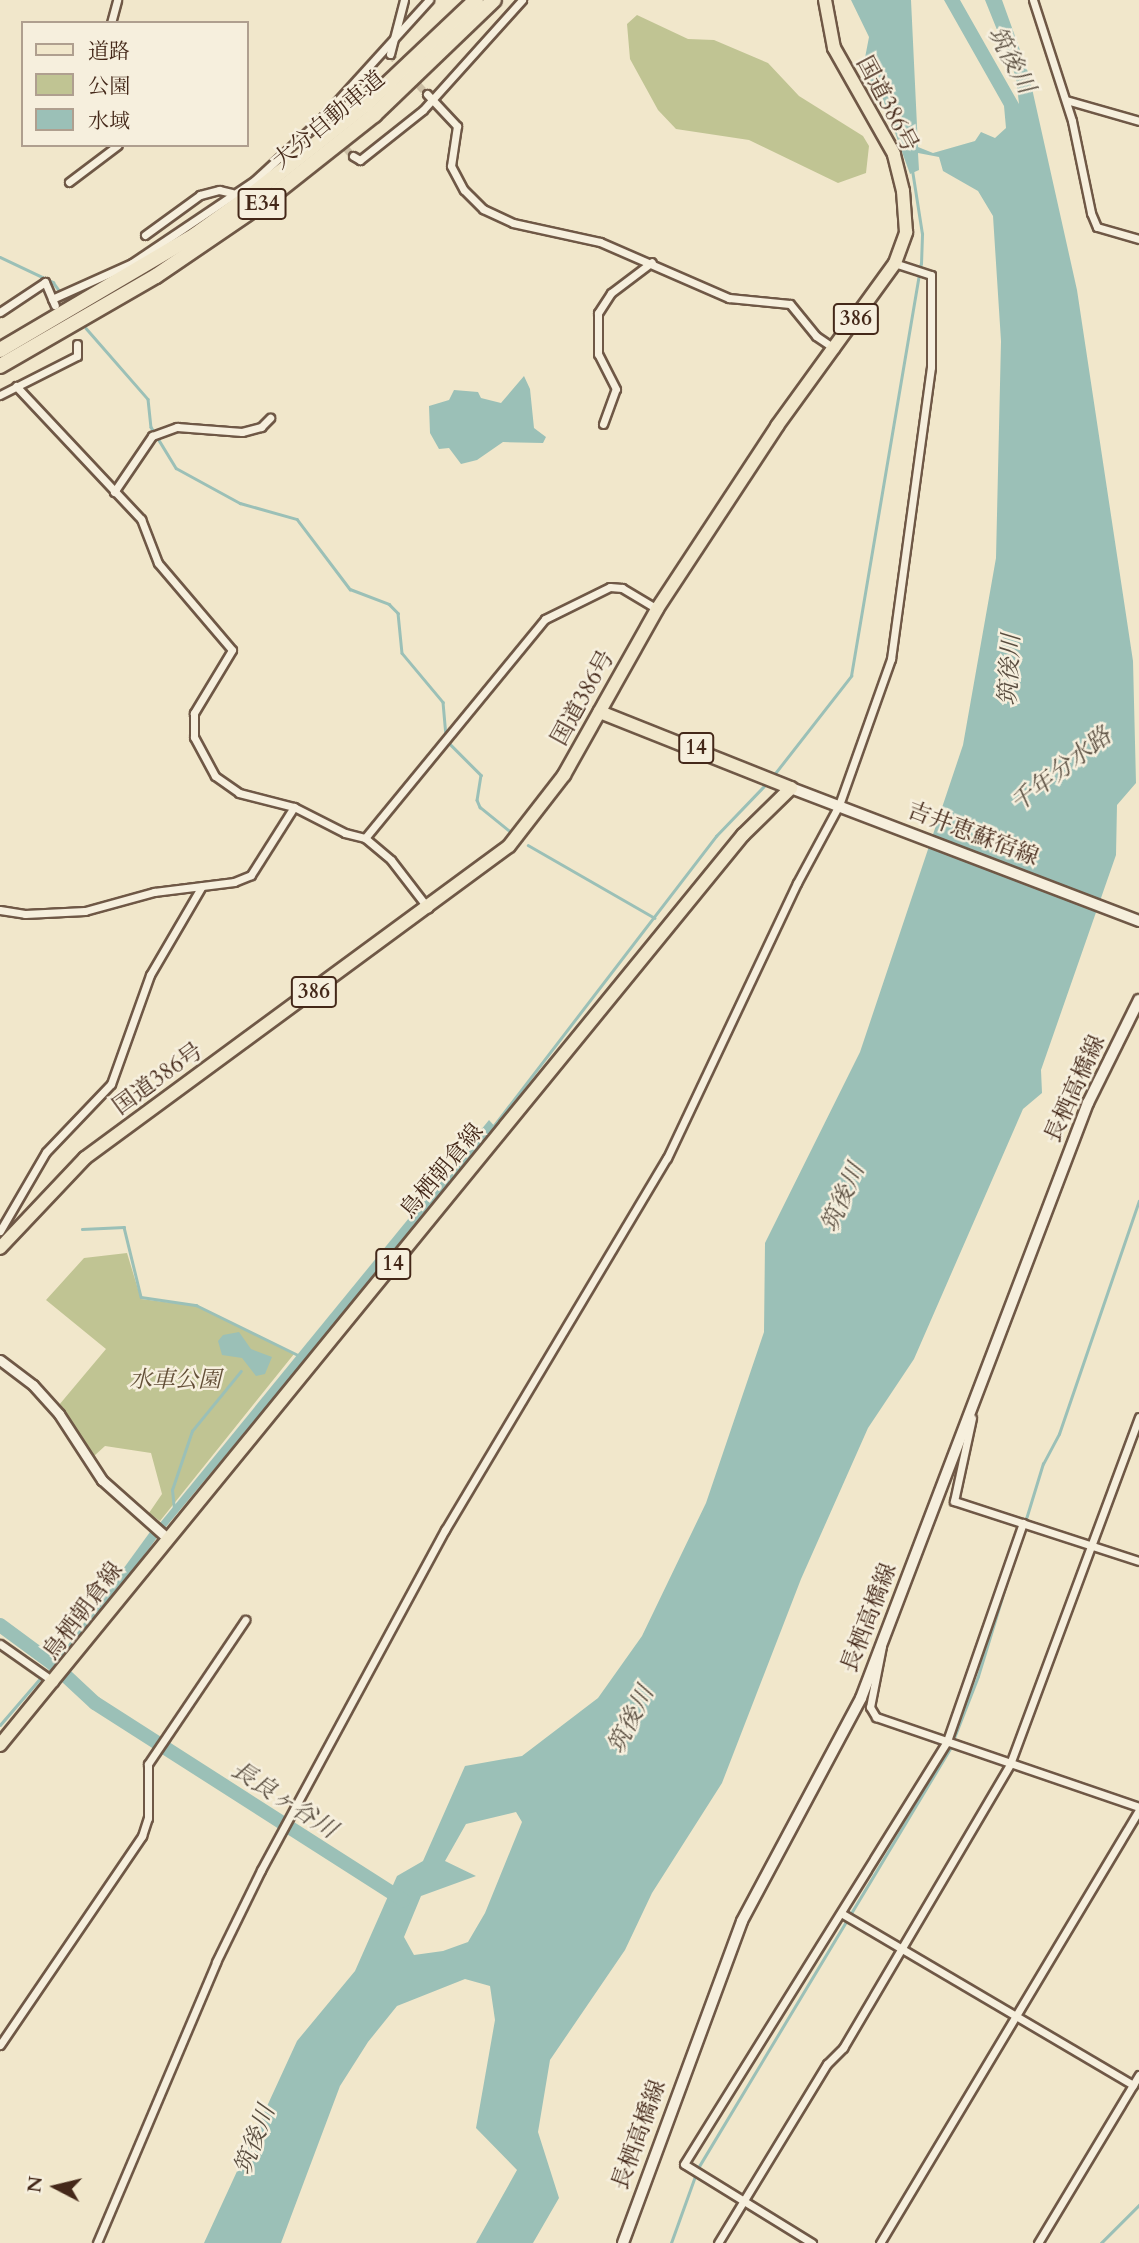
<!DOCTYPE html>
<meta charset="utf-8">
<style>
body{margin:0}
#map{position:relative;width:1139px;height:2243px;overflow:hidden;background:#f1e7cb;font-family:Cardo,"Noto Serif JP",serif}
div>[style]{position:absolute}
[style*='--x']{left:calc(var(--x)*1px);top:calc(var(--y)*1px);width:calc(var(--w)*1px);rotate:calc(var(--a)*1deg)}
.green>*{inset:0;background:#c0c493}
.water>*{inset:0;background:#9bc0b7;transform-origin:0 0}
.stream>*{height:2.5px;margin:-1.25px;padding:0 1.25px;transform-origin:1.25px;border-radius:1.25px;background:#9bc0b7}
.river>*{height:14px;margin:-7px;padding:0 7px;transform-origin:7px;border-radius:7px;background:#9bc0b7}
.minor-tunnel>*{height:7px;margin-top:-3.5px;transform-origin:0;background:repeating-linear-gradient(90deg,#cec1a7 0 7px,transparent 0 10.5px)}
.roads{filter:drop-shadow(2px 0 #6f5846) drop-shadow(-2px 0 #6f5846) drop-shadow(0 2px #6f5846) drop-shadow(0 -2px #6f5846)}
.minor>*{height:7px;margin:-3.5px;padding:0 3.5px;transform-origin:3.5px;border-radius:3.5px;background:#f6efdd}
.tertiary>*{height:9px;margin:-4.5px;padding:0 4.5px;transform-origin:4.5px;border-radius:4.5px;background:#f6efdd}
.secondary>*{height:10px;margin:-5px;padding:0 5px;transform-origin:5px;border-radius:5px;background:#f6efdd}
.primary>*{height:12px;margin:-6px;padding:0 6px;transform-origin:6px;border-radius:6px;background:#f1e7cb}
.trunk>*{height:12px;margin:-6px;padding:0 6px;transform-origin:6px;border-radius:6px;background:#f1e7cb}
.motorway>*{height:14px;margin:-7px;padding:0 7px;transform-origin:7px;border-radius:7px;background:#f1e7cb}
span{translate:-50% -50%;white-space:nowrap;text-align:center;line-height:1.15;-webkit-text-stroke:5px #f6efdd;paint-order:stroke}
.shield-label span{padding:2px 5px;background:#f6efdd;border:2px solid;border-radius:5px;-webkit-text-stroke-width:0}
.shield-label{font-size:21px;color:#442819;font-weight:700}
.street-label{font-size:23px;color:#442819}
.park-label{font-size:23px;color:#634f38;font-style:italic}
.water-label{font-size:24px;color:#5a4e40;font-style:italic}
.legend{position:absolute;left:21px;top:21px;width:228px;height:126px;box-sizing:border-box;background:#f6efdd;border:2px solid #af9f8f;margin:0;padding:9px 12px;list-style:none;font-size:21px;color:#442819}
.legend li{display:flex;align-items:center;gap:14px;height:35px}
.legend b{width:35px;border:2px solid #af9f8f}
.north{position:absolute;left:21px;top:2152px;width:70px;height:70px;-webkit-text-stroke:5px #f6efdd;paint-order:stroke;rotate:277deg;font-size:19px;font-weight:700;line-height:28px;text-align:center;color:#442819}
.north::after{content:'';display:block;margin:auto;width:24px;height:32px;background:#442819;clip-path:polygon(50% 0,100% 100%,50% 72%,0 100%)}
</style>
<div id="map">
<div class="green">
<div style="clip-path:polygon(637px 15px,688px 39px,714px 40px,768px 63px,799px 96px,863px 136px,869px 146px,866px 173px,838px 183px,749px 140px,676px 129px,658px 110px,630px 59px,627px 24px)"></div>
<div style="clip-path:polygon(127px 1253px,141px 1299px,196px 1306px,294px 1354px,160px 1521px,149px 1513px,162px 1494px,151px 1453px,105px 1446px,94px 1456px,59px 1405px,106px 1349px,46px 1300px,84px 1258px)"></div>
</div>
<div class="water">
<div style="clip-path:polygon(evenodd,851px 0,911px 0,918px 147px,933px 153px,975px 141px,981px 132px,995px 138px,1006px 128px,1004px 106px,944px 0,960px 0,1019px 104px,1016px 77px,985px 0,1002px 0,1029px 75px,1077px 290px,1133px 661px,1136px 783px,1117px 805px,1116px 855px,1041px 1070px,1042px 1093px,1023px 1109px,914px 1359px,868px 1428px,801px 1579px,722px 1783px,652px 1893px,625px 1950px,550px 2060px,538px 2132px,559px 2198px,533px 2243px,476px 2243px,517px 2170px,476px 2128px,495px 2020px,490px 1986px,465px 1979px,397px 2006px,368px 2042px,340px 2086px,281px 2243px,204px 2243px,297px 2041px,355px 1971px,397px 1876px,423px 1861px,465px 1766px,522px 1756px,598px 1698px,642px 1636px,706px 1503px,764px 1332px,765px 1243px,860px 1052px,963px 745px,996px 558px,1001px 341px,993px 216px,978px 191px,943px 171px,939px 157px,918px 153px,919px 170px,910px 174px,880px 91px,872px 86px,864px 63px,869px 37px,851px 0,516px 1812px,522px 1822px,485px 1913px,468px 1942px,443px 1951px,414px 1955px,404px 1937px,421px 1896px,476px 1876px,445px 1861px,466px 1824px,516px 1812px)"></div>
<div style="clip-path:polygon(524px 376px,530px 389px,534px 428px,546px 437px,543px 443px,503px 442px,477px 460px,461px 464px,449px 448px,439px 449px,430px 433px,429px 406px,449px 400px,454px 390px,478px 392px,481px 398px,501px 403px)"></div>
<div style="clip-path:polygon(489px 1120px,497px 1129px,165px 1528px,160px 1523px)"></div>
<div style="clip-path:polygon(239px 1332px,251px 1349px,272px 1357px,265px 1374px,256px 1376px,242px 1358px,222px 1355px,218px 1341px,223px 1335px)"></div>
<div style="left:150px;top:1532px;width:9px;height:172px;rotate:36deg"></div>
</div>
<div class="stream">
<div style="--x:0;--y:257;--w:59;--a:25.3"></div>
<div style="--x:53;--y:282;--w:26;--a:54"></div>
<div style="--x:86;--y:328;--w:94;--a:48.9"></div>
<div style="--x:148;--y:399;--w:28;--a:84"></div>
<div style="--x:151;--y:427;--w:48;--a:58.6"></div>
<div style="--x:176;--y:468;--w:73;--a:28.7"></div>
<div style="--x:240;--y:503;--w:59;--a:15.7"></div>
<div style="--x:297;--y:519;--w:88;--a:52.9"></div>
<div style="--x:350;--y:589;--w:42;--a:21"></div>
<div style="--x:389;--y:604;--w:13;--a:45"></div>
<div style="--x:398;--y:613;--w:40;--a:84.3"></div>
<div style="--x:402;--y:653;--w:64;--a:50.1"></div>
<div style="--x:443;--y:702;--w:33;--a:85"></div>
<div style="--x:450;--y:744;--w:44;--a:45"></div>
<div style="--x:481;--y:775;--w:25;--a:99"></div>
<div style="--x:477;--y:800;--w:8;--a:67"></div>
<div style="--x:480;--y:807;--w:40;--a:39"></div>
<div style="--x:773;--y:776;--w:127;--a:-52"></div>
<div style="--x:851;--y:676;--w:418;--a:-80.4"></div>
<div style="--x:921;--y:264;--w:30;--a:-88"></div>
<div style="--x:922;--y:234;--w:65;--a:-98.9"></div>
<div style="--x:528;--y:845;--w:146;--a:29.9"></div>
<div style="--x:492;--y:1128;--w:368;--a:-52.5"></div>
<div style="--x:716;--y:836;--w:71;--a:-46.1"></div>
<div style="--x:82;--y:1229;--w:42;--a:-2.7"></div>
<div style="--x:124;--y:1227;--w:72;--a:76.3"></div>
<div style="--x:141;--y:1297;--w:56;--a:8.3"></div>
<div style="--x:196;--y:1305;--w:116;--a:26.1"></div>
<div style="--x:174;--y:1509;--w:19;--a:-96"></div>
<div style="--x:172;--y:1490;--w:62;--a:-71.3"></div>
<div style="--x:192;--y:1431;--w:77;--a:-50.8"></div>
<div style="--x:0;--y:1725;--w:66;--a:-49.3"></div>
<div style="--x:671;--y:2243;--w:80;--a:-70.2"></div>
<div style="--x:698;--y:2168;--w:490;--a:-59"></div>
<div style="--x:950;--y:1748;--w:77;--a:-68.7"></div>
<div style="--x:978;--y:1676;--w:222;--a:-73"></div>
<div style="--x:1043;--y:1464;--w:34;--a:-62"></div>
<div style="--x:1059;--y:1434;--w:246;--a:-71.1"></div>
<div style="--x:1101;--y:2243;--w:54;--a:-45"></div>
</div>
<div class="river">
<div style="--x:0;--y:1625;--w:66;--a:36.3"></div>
<div style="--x:53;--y:1664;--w:57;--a:42.9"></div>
<div style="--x:95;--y:1703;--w:366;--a:32.6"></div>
</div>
<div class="minor-tunnel">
<div style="--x:390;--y:54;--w:54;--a:47.2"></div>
<div style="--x:339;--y:140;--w:21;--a:49"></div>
</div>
<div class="roads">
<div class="minor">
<div style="--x:1033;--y:0;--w:127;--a:72.1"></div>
<div style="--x:1072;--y:121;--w:94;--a:78.3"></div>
<div style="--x:1091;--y:213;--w:15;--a:67"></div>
<div style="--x:1097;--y:227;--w:44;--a:15.9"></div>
<div style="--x:111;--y:23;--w:24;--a:-75"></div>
<div style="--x:390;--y:54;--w:56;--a:-75.5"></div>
<div style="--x:427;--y:94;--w:44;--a:46.8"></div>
<div style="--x:457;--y:126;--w:40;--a:98.5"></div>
<div style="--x:451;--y:166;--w:27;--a:62"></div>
<div style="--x:464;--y:190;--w:27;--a:45"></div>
<div style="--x:483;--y:209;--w:33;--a:25"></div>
<div style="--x:513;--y:223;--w:89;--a:12.3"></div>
<div style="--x:600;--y:242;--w:141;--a:23.5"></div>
<div style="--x:729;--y:298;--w:61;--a:5.6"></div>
<div style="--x:790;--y:304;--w:41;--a:50.9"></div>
<div style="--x:816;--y:336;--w:23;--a:34"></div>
<div style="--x:1066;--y:100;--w:76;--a:16"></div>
<div style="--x:353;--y:156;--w:8;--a:30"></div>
<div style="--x:360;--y:160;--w:80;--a:-38.4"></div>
<div style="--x:423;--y:110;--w:148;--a:-48"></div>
<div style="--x:69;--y:182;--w:61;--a:-37.1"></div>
<div style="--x:145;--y:235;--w:68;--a:-36"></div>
<div style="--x:200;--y:195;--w:20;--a:-15"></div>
<div style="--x:219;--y:190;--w:13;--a:13"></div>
<div style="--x:52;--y:299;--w:88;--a:-24.2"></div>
<div style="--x:132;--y:263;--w:148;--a:-34"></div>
<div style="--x:255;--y:180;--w:90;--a:-42.7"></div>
<div style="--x:321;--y:119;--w:161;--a:-47.8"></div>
<div style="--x:0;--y:312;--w:54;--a:-33.7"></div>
<div style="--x:45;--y:282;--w:25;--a:67"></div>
<div style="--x:16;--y:386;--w:183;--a:46.8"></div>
<div style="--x:141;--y:519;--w:47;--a:68.9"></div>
<div style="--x:158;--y:563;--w:114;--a:49.6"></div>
<div style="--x:232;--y:650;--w:74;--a:121.1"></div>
<div style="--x:194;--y:713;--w:24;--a:90"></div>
<div style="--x:194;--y:737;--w:44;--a:61.7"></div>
<div style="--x:215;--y:776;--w:29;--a:35"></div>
<div style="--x:239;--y:793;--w:57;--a:14.3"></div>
<div style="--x:294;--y:807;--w:57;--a:27"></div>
<div style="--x:345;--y:833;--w:21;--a:14"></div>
<div style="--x:365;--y:838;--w:34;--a:40"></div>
<div style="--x:391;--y:860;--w:61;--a:52.4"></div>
<div style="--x:0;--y:395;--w:86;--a:-26.9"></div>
<div style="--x:77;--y:356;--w:12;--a:-90"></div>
<div style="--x:603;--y:424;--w:37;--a:-70"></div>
<div style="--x:616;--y:389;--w:39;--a:-117"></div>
<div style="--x:598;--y:354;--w:41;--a:-90"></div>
<div style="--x:598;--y:313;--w:24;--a:-57"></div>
<div style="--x:611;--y:293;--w:51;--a:-37.1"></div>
<div style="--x:114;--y:492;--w:68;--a:-55.8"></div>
<div style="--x:152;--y:436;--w:27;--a:-20"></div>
<div style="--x:177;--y:427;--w:65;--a:4.4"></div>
<div style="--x:242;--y:432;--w:20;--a:-15"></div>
<div style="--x:261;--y:427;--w:13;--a:-45"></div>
<div style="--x:365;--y:838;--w:283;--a:-50.6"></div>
<div style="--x:545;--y:619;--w:72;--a:-26.2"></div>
<div style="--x:610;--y:587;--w:12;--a:5"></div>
<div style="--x:622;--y:588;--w:41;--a:31"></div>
<div style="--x:0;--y:910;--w:25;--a:9"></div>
<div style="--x:25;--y:914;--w:60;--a:-2.9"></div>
<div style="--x:85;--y:911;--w:72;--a:-15.4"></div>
<div style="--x:154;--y:892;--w:81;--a:-7.1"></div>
<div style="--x:234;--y:882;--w:18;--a:-22"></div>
<div style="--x:251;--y:875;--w:80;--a:-57.7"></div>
<div style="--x:0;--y:1231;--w:91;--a:-59.8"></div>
<div style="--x:46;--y:1152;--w:94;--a:-46.3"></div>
<div style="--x:111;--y:1084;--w:116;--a:-70.3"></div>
<div style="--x:150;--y:975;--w:103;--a:-59.7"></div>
<div style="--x:972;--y:1418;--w:85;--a:102.2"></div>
<div style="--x:954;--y:1501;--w:194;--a:18"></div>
<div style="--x:0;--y:1644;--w:66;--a:35.1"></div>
<div style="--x:882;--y:1646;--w:62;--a:101.1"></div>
<div style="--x:870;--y:1707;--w:12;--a:59"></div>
<div style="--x:876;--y:1717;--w:278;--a:18.9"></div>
<div style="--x:841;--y:1913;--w:339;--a:30.5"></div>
<div style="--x:0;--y:2045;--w:253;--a:-55.8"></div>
<div style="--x:142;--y:1836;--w:19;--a:-72"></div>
<div style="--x:148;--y:1818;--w:54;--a:-90"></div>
<div style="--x:148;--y:1764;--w:174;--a:-56"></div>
<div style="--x:97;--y:2243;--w:305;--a:-67"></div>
<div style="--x:216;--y:1962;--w:102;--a:-63.9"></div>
<div style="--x:261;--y:1870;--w:387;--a:-61.6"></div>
<div style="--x:445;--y:1530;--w:433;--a:-59.2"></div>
<div style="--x:667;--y:1158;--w:304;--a:-64.7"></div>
<div style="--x:797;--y:883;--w:89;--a:-61.7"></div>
<div style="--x:839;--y:805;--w:155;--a:-70.4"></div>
<div style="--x:891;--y:659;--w:295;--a:-82.2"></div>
<div style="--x:931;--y:367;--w:92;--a:-90"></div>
<div style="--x:931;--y:275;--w:38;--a:-162"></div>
<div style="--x:718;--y:2243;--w:210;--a:-58.7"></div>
<div style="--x:827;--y:2064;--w:23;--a:-45"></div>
<div style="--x:843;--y:2048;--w:329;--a:-59.5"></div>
<div style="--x:1010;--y:1764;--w:370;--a:-69.6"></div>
<div style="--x:812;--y:2243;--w:150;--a:-148.3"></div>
<div style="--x:684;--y:2164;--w:498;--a:-58.1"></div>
<div style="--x:947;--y:1741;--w:231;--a:-70.8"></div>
<div style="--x:880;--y:2243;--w:505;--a:-59.11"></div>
<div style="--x:1038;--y:2243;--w:196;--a:-59"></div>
</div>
<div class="tertiary">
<div style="--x:0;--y:1360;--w:41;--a:37.1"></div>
<div style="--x:33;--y:1385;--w:39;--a:48"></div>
<div style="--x:59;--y:1414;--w:79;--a:56.9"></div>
<div style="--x:102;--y:1480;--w:86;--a:41.7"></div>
</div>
<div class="secondary">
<div style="--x:791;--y:788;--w:373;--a:20.9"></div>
<div style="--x:623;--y:2243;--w:343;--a:-69.7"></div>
<div style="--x:742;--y:1921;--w:253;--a:-61.9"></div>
<div style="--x:861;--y:1698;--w:637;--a:-69.12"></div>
<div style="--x:1088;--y:1103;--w:115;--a:-63.7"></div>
</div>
<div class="primary">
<div style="--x:0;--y:1745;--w:1175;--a:-50.77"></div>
<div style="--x:743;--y:835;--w:67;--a:-44.4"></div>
<div style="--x:791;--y:788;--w:206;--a:-158.3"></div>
</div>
<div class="trunk">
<div style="--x:0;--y:1248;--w:124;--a:-46.6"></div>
<div style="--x:85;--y:1158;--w:526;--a:-36.35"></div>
<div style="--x:509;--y:846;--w:90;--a:-52.2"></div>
<div style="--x:564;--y:775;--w:190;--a:-60.7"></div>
<div style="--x:657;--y:609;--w:219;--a:-56.7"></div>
<div style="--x:777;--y:426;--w:201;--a:-54.1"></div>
<div style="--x:895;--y:263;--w:33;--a:-70"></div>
<div style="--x:906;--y:232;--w:41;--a:-94.2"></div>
<div style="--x:903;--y:191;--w:38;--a:-104"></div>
<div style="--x:894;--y:154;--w:122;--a:-119.5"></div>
<div style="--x:834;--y:48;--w:49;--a:-100.6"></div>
</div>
<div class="motorway">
<div style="--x:0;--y:350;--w:226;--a:-30.5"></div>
<div style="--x:195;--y:235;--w:74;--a:-35.6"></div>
<div style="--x:255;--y:192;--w:140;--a:-38.3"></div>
<div style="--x:365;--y:105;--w:153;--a:-43.4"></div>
<div style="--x:0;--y:366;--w:180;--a:-30"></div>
<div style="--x:156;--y:276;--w:130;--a:-34.3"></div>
<div style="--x:263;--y:203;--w:142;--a:-38.4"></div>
<div style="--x:374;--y:115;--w:166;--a:-43.8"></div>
</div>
</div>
<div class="shield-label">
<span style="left:262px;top:204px">E34</span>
<span style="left:856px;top:319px">386</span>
<span style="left:696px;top:748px">14</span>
<span style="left:314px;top:992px">386</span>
<span style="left:393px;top:1264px">14</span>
</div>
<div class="street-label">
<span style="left:887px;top:104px;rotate:62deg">国道386号</span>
<span style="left:329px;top:120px;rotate:-40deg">大分自動車道</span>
<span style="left:583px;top:698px;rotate:-61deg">国道386号</span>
<span style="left:973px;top:834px;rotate:21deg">吉井恵蘇宿線</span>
<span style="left:158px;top:1079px;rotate:-36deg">国道386号</span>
<span style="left:1075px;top:1089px;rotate:-66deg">長栖高橋線</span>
<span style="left:442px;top:1171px;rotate:-50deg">鳥栖朝倉線</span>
<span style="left:83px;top:1611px;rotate:-53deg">鳥栖朝倉線</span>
<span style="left:869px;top:1618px;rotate:-69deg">長栖高橋線</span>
<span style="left:639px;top:2135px;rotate:-70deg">長栖高橋線</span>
</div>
<div class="park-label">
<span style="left:175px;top:1380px">水車公園</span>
</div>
<div class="water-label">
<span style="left:1011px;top:60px;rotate:62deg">筑後川</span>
<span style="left:1010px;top:670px;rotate:-87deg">筑後川</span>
<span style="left:1061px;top:770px;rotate:-38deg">千年分水路</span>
<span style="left:843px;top:1198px;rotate:-66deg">筑後川</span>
<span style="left:631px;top:1720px;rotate:-63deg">筑後川</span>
<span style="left:284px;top:1800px;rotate:33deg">長良ヶ谷川</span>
<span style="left:255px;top:2140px;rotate:-69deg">筑後川</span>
</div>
<ul class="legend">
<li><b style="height:9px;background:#f1e7cb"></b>道路</li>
<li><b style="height:19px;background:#c0c493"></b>公園</li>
<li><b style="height:19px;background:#9bc0b7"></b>水域</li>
</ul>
<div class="north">N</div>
</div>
